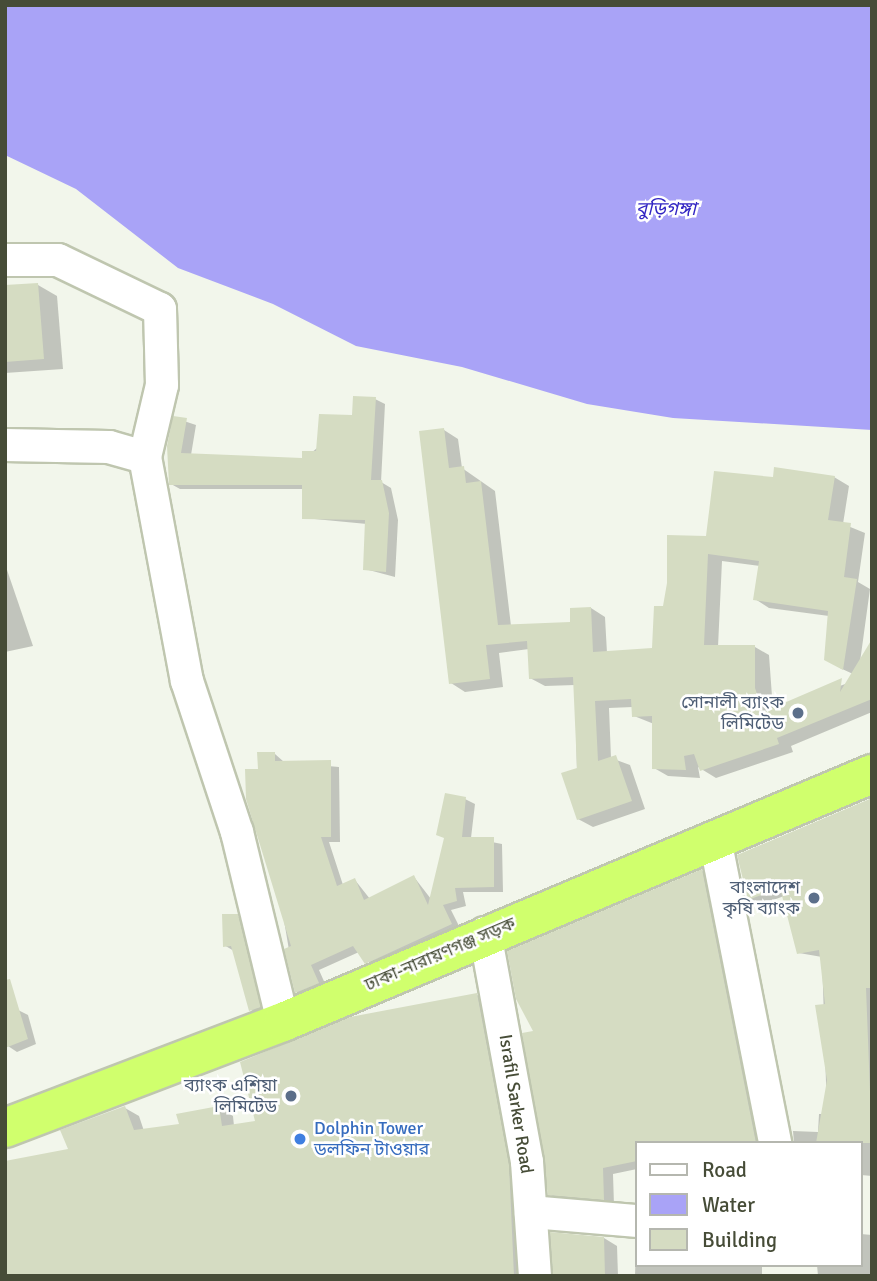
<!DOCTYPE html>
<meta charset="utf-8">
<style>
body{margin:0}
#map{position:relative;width:877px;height:1281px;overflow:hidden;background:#f2f6eb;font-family:Signika,"Noto Sans Bengali",sans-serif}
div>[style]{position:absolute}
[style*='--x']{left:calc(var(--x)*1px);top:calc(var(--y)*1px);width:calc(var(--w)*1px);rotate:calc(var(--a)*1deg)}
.water>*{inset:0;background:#a9a3f7}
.shadow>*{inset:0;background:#0003}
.building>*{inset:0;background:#d5dcc2}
.roads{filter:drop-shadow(2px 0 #bfc6af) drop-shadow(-2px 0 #bfc6af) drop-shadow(0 2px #bfc6af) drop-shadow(0 -2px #bfc6af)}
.minor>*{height:32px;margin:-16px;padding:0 16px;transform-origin:16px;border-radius:16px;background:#fff}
.highway>*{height:38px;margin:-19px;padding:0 19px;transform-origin:19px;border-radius:19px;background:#d0ff6d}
.dots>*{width:19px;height:19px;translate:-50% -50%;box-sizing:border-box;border:4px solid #fff;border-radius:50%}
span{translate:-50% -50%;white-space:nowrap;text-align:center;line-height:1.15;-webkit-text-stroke:5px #fff;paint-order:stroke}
.service-label{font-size:18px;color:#4e5e75}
.right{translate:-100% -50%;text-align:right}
.street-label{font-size:18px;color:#464c37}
.shop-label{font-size:18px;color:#366cbe}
.left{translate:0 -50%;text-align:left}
.water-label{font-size:19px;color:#3225c3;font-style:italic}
.frame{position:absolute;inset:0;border:7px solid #464c37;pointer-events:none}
.legend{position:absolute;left:635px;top:1141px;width:228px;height:126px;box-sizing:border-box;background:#fff;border:2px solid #b5b7af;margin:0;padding:9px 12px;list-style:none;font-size:21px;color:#464c37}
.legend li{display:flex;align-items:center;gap:14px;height:35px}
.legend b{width:35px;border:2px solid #b5b7af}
</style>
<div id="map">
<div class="water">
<div style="clip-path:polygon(5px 5px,872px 5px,872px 430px,673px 418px,587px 404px,462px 367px,356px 346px,273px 304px,178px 268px,76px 189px,5px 155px)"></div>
</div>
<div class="shadow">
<div style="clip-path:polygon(38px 285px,57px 296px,63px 369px,5px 373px,5px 287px)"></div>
<div style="clip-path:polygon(375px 399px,385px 404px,381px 482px,391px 488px,398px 520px,395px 577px,365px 569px,367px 524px,304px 518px,304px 489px,180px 489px,171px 484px,175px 418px,196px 425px,191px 455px,304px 459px)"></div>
<div style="clip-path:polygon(evenodd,444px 430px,458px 439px,462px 468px,495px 491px,511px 626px,572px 623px,591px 608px,605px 617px,607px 653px,654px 650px,665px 608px,708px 538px,774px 479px,834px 477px,849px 486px,843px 524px,865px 533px,858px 582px,870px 589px,860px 662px,872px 648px,872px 712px,791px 746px,793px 752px,716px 778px,698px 767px,700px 778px,668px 776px,654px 768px,654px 724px,634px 716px,633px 707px,609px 708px,611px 758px,630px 765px,645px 809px,593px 827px,578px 819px,575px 685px,545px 686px,530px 678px,529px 649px,499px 653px,503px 687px,465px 692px,451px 683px,444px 430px,722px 561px,760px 566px,755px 599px,769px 608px,829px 616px,840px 668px,853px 674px,848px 683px,773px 710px,769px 655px,755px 647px,718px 647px,722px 561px)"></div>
<div style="clip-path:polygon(5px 564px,33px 646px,5px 652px)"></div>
<div style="clip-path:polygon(275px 754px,284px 762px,339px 767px,340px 842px,329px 842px,343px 885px,355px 880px,370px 899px,414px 877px,431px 899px,465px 799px,475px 804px,471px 838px,502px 844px,503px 892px,463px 892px,466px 906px,451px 910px,461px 930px,376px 968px,359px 952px,319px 970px,327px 988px,306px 997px,296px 992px,259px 771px)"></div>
<div style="clip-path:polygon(872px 800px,872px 1176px,861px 1175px,861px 1143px,794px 1143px,793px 1131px,818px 1132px,819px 1114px,827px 1114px,822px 957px,799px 953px,784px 896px,760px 905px,749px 898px)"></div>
<div style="clip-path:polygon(702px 871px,712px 877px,768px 1143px,637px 1143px,637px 1169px,613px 1174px,614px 1205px,560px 1200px,549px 1194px,536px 1032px)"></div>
<div style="clip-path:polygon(237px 916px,246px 921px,268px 1012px,260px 1015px,251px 1010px,234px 951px,224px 945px)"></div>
<div style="clip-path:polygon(477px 995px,491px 1003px,527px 1276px,5px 1276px,70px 1150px,125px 1108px,139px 1116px,144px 1131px,181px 1125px,219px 1108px,233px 1116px,234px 1126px,257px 1122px)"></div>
<div style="clip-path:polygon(18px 1010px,28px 1015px,36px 1044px,17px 1052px,8px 1046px)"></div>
<div style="clip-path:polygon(861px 1234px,872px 1235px,872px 1276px,818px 1276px,817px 1265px,861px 1265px)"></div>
<div style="clip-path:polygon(604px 1238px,617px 1246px,618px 1276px,555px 1276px)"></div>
<div style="clip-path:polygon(636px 1240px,637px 1265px,762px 1265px,762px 1276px,635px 1276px)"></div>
</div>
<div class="building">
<div style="clip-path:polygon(38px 283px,44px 359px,5px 362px,5px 285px)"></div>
<div style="clip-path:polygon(353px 396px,376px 397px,371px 480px,382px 480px,389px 513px,386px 572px,363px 570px,365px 520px,302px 519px,302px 485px,169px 485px,167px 446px,173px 416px,187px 418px,181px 453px,302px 458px,302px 451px,316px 451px,319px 414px,352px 415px)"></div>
<div style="clip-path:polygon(444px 428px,449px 468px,464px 466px,466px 483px,481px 481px,498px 625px,570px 622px,570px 608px,591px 607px,593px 652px,652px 648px,654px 606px,663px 606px,667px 583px,667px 535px,706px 536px,714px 471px,773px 477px,774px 467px,835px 476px,828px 520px,851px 523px,844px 577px,857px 579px,843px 670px,824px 660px,828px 611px,753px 600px,759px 561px,708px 554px,704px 645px,755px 645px,755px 688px,763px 712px,842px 678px,840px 692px,872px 639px,872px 699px,777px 738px,779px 744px,700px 771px,694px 754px,684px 756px,686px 770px,652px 769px,652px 716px,632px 717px,631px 699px,595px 701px,598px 761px,616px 755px,632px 801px,577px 820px,561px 773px,577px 768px,573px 677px,529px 679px,527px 641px,486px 645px,490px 679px,449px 684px,419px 431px)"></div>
<div style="clip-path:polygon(257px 752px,275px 752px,275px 761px,331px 760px,331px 837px,321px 837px,337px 886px,355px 878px,364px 900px,414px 875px,428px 905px,444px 838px,436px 835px,445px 793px,466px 797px,462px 837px,494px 837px,494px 887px,455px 888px,457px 901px,443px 905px,452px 924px,365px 964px,353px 946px,311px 965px,319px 983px,295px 993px,284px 949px,291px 946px,246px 799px,245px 769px,258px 769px)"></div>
<div style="clip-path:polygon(872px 798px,872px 988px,866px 988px,872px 1143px,816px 1143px,827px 1080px,815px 1005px,825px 1004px,819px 950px,797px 954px,780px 888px,748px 900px,737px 855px)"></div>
<div style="clip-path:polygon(702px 869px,756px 1143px,637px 1143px,637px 1161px,603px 1168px,604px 1200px,548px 1195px,522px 1033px,533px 1031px,516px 999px,507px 951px)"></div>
<div style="clip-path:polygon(222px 914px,238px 914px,261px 1007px,249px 1011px,231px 946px,223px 947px)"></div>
<div style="clip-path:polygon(10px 979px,28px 1039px,5px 1048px,5px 980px)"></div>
<div style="clip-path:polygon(477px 993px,509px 1164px,514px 1276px,5px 1276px,5px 1161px,68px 1149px,60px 1130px,125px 1106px,134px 1130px,179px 1124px,176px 1114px,219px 1106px,222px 1126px,255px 1121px,240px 1062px,350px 1017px)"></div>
<div style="clip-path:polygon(550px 1232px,604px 1237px,605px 1276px,553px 1276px)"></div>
</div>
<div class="roads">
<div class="minor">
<div style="--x:5;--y:260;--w:53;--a:0"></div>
<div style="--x:58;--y:260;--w:113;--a:25.7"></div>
<div style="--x:160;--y:309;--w:76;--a:88.5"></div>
<div style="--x:162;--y:385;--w:74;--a:103.3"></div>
<div style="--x:145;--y:457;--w:228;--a:79.4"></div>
<div style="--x:187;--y:681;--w:159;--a:71.7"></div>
<div style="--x:237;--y:832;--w:195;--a:76.4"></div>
<div style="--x:5;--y:445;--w:104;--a:1.1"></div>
<div style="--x:109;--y:447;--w:37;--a:16"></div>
<div style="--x:716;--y:844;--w:305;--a:78.8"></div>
<div style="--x:485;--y:933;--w:233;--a:79.6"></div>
<div style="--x:527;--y:1162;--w:114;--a:86"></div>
<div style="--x:531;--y:1212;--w:106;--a:4.9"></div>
</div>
<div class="highway">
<div style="--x:5;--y:1128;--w:298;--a:-20.9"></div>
<div style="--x:283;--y:1022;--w:639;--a:-22.83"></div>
</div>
</div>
<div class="dots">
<div style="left:798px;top:713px;background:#5c6f8a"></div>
<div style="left:814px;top:898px;background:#5c6f8a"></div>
<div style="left:291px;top:1096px;background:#5c6f8a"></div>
<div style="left:300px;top:1139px;background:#3f7fe0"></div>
</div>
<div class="service-label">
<span class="right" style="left:784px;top:713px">সোনালী ব্যাংক<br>লিমিটেড</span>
<span class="right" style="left:800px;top:898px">বাংলাদেশ<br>কৃষি ব্যাংক</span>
<span class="right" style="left:277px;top:1096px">ব্যাংক এশিয়া<br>লিমিটেড</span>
</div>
<div class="street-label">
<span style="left:440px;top:954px;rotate:-23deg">ঢাকা-নারায়ণগঞ্জ সড়ক</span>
<span style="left:516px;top:1104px;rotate:81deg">Israfil Sarker Road</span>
</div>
<div class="shop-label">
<span class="left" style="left:314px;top:1139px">Dolphin Tower<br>ডলফিন টাওয়ার</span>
</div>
<div class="water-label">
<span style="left:666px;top:210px">বুড়িগঙ্গা</span>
</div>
<div class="frame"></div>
<ul class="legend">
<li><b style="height:9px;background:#fff"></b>Road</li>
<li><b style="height:19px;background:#a9a3f7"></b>Water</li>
<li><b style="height:19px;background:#d5dcc2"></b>Building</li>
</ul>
</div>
